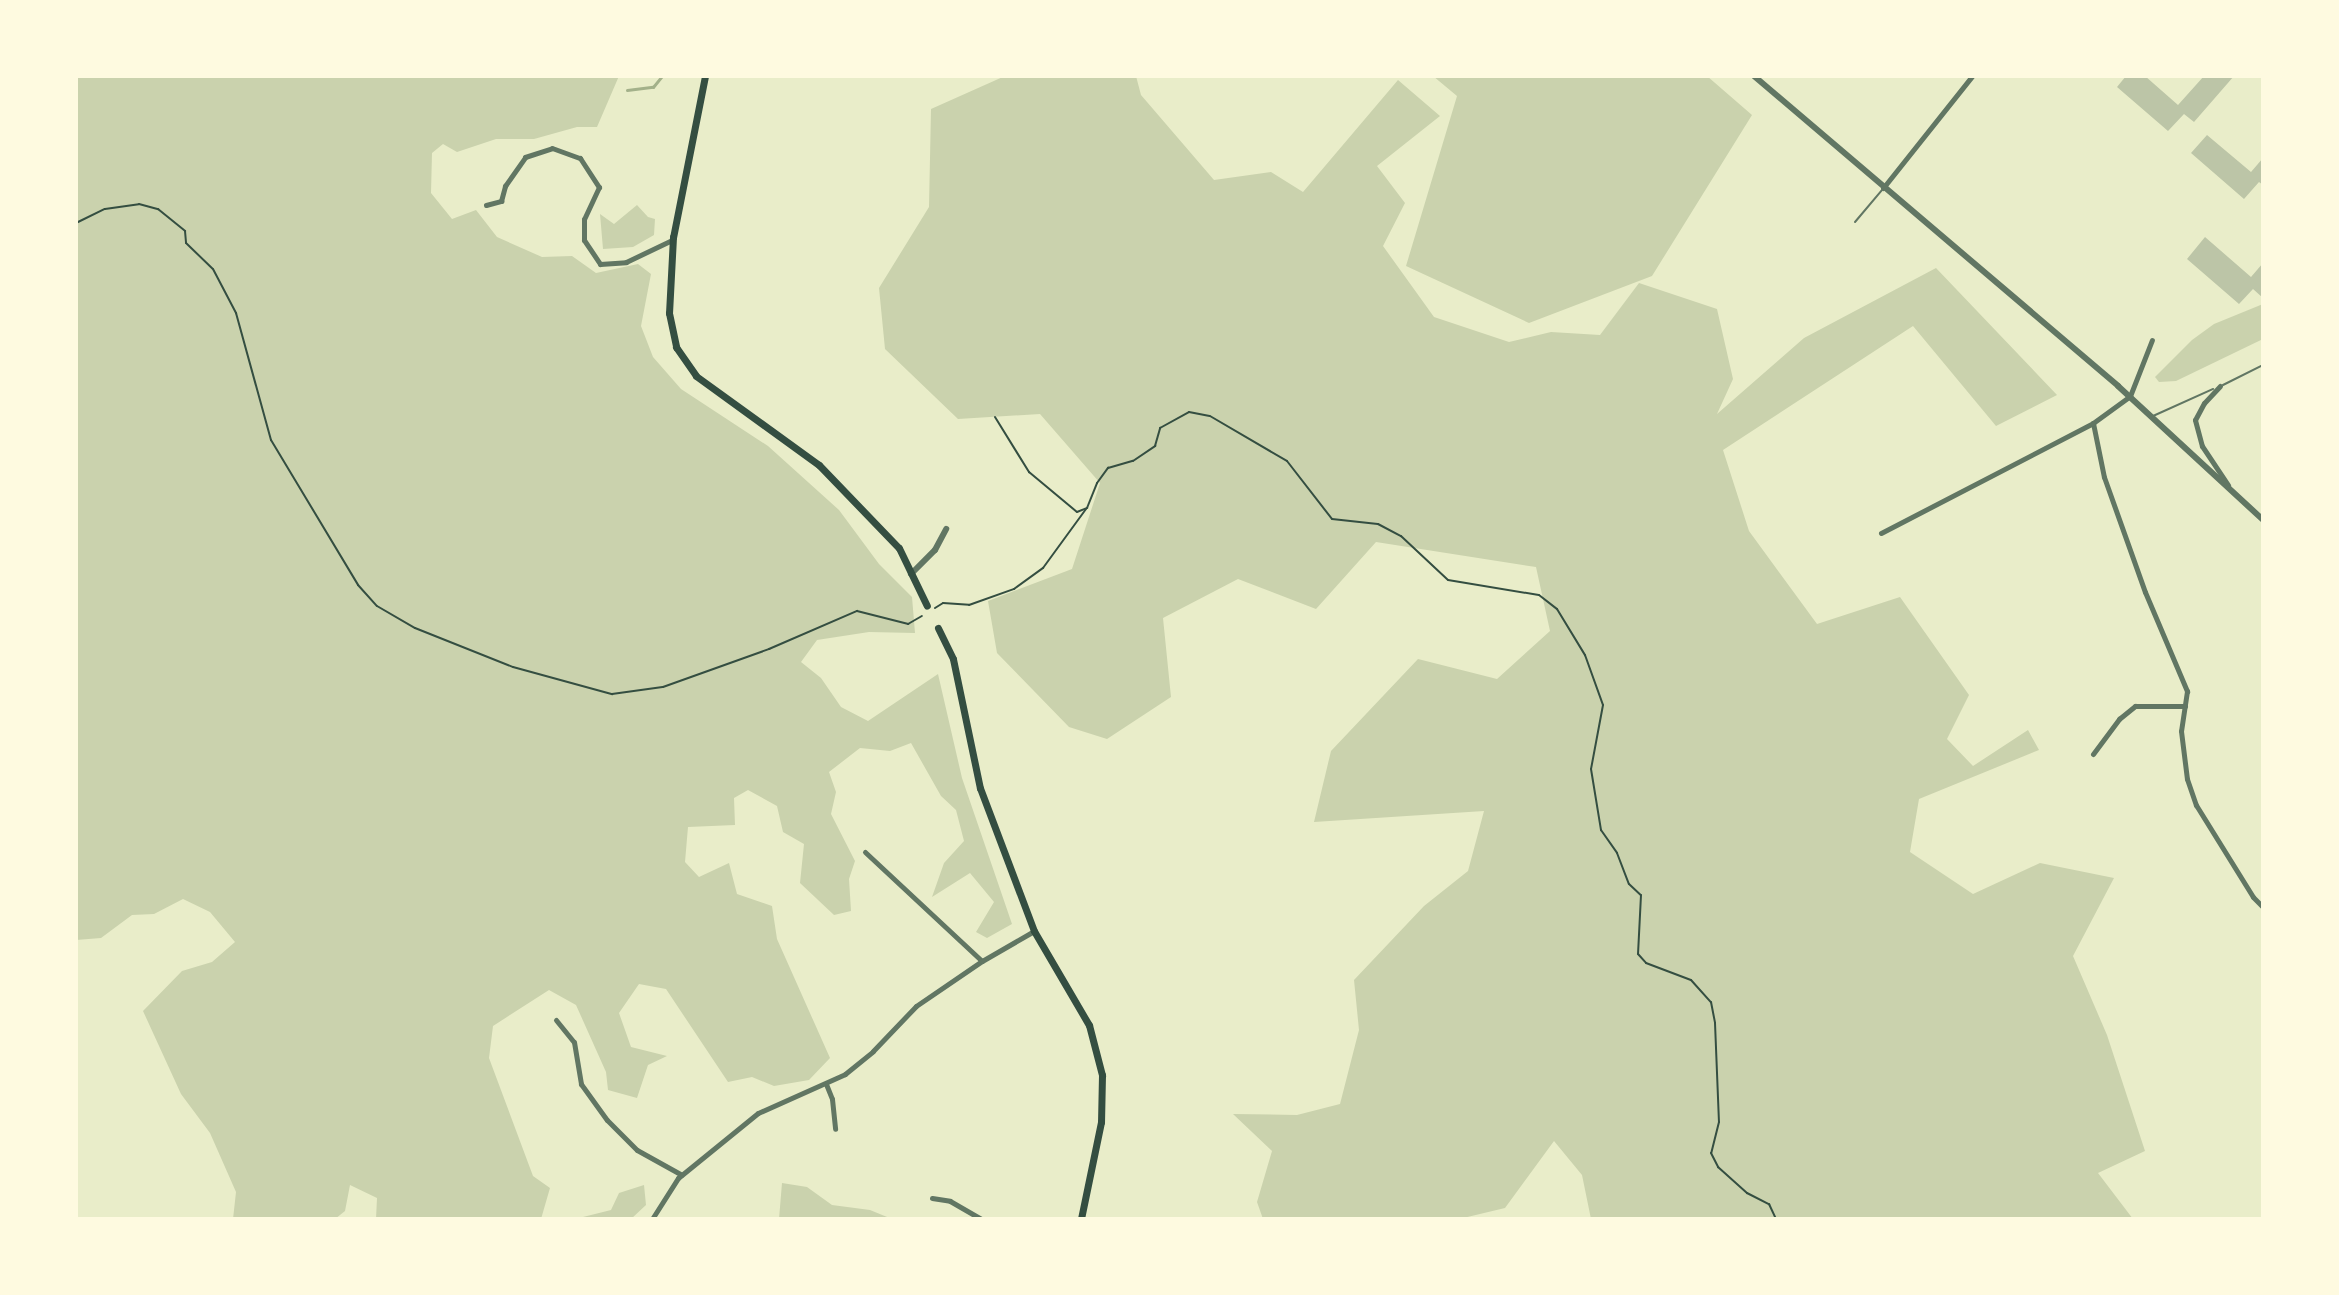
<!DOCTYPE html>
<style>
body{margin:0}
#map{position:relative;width:2339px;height:1295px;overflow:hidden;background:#e9edc9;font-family:"Asap Condensed",sans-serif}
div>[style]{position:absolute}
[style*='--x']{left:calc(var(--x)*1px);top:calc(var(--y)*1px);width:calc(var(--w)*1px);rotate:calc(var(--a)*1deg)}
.green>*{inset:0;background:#cad2ad}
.stream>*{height:3px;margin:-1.5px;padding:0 1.5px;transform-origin:1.5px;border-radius:1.5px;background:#a3b18a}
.building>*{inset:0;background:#bcc5a7}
.path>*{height:2px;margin:-1px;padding:0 1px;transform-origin:1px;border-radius:1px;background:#344e41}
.service>*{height:2px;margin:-1px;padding:0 1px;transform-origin:1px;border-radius:1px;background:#617663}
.minor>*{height:5px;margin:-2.5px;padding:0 2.5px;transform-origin:2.5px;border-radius:2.5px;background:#617663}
.tertiary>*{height:6px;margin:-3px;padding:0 3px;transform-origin:3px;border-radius:3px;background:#617663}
.primary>*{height:7px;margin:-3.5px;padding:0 3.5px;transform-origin:3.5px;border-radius:3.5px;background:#344e41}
span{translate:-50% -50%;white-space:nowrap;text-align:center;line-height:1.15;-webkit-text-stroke:8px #fefae0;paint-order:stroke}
.frame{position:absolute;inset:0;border:78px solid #fefae0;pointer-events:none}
</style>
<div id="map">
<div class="green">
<div style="clip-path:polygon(76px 76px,619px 76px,597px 127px,577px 127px,534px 139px,496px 139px,457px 152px,443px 144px,432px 153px,431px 193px,452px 219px,476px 210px,497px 237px,542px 257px,572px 256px,596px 273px,638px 264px,651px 274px,641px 326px,653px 357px,681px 389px,768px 446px,839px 510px,879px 564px,912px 597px,915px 633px,869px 632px,817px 640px,801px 662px,821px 678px,841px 707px,868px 721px,938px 674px,962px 778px,1012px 924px,987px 938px,976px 932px,994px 902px,970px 873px,932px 897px,944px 863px,964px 841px,956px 810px,941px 796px,911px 743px,890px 751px,860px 748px,829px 772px,836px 792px,831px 814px,855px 861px,849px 879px,851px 911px,834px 915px,800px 883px,804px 844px,783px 832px,777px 806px,748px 790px,734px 798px,735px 825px,688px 827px,685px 862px,699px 877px,729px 863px,737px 894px,772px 906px,777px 939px,830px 1058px,809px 1080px,774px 1086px,752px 1077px,728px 1082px,666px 989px,639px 984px,619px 1013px,631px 1047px,667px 1056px,648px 1065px,637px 1098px,608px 1090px,606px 1072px,576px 1005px,549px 990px,493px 1026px,489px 1058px,533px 1176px,550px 1188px,541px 1219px,376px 1219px,377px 1198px,350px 1185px,345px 1211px,335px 1219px,233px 1219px,236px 1192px,210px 1133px,181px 1094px,143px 1011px,182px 971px,212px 962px,235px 942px,210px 912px,183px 899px,154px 914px,132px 915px,101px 938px,76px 940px)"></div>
<div style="clip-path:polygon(1005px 76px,1136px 76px,1141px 95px,1214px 180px,1271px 172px,1303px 192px,1398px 80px,1440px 116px,1377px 166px,1405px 203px,1383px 246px,1434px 317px,1509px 342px,1551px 332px,1600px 335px,1639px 283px,1717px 309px,1733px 379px,1717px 414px,1804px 338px,1936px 268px,2057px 395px,1996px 426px,1913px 326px,1723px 450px,1749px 531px,1817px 624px,1900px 597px,1969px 695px,1947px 739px,1973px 766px,2028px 730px,2039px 750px,1919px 799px,1910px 852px,1973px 894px,2040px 863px,2114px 878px,2073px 956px,2107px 1035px,2145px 1151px,2098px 1173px,2133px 1219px,1591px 1219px,1582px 1175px,1554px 1141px,1505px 1208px,1459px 1219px,1263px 1219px,1257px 1202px,1272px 1151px,1233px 1114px,1297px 1115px,1340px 1104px,1359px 1030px,1354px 980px,1424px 906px,1468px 871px,1484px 811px,1314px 822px,1331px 751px,1418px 659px,1497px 679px,1550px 631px,1536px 567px,1376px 542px,1316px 609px,1238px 579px,1163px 618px,1171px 697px,1107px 739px,1069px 727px,997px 653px,988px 601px,1072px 569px,1100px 483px,1040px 414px,958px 419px,885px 349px,879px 288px,929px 207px,931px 109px)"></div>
<div style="clip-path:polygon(1433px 76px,1707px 76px,1752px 115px,1652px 276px,1529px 323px,1406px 266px,1457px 96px)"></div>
<div style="clip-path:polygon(637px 205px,648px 217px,655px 219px,654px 235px,633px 247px,603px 249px,600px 214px,614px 224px)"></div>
<div style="clip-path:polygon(2263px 304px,2263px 339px,2176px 381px,2159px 382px,2155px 377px,2192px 340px,2214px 324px)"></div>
<div style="clip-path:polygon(782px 1183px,807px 1187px,832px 1205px,870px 1210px,892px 1219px,779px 1219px)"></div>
<div style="clip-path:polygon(644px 1185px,646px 1205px,631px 1219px,575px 1219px,611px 1210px,619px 1193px)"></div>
</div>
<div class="stream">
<div style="--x:627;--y:90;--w:26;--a:-7"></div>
<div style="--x:653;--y:87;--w:14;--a:-51"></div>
</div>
<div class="building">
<div style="clip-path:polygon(2126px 76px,2145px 76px,2178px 105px,2204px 76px,2234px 76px,2194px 122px,2184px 114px,2168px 131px,2117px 87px)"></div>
<div style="clip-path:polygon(2207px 135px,2251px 172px,2263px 158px,2263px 185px,2259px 182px,2244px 199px,2191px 153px)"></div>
<div style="clip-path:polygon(2205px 237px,2251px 277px,2263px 263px,2263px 298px,2253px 289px,2239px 304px,2187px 259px)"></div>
</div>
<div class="path">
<div style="--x:76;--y:223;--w:32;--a:-26"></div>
<div style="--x:105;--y:209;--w:34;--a:-8"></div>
<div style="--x:139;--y:204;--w:20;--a:15"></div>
<div style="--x:158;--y:209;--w:35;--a:39"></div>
<div style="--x:185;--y:231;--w:12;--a:85"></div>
<div style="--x:186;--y:243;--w:37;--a:44"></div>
<div style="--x:213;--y:269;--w:50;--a:62.4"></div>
<div style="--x:236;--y:313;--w:132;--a:74.6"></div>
<div style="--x:271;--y:440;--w:169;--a:59"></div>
<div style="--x:358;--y:585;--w:28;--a:48"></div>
<div style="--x:377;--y:606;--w:44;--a:30.1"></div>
<div style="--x:415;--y:628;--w:105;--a:21.7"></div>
<div style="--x:513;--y:667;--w:103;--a:15.3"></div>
<div style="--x:612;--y:694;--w:51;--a:-7.8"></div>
<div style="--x:663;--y:687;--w:113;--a:-19.7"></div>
<div style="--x:769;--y:649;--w:96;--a:-23.4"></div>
<div style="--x:857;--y:611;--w:53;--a:14.3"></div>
<div style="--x:908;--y:624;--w:16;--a:-30"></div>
<div style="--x:995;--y:417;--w:65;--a:58.3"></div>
<div style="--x:1029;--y:472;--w:62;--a:39.8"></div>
<div style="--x:1077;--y:512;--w:11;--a:-22"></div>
<div style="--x:1087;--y:508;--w:27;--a:-68"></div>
<div style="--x:1097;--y:483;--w:19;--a:-54"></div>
<div style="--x:1108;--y:468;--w:26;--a:-16"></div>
<div style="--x:1133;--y:461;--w:27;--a:-34"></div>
<div style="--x:1155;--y:446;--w:19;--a:-74"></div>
<div style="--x:1160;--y:428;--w:33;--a:-29"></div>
<div style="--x:1189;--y:412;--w:21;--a:11"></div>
<div style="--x:1210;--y:416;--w:89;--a:30.3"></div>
<div style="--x:1287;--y:461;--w:73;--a:52.2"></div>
<div style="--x:1332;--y:519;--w:46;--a:6.2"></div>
<div style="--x:1378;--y:524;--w:26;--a:28"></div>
<div style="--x:1401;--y:536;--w:64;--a:43.1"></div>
<div style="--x:1448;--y:580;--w:92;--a:9.4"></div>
<div style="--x:1539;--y:595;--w:23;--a:38"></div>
<div style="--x:1557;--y:609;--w:54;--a:58.7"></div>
<div style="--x:1585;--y:655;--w:53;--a:70.2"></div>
<div style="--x:1603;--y:705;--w:65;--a:100.6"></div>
<div style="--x:1591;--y:769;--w:62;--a:80.7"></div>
<div style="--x:1601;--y:830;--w:28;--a:55"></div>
<div style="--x:1617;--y:853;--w:33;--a:69"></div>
<div style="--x:1629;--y:884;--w:16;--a:43"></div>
<div style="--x:1641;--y:895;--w:59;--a:92.9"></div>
<div style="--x:1638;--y:954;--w:12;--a:48"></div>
<div style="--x:1646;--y:963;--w:48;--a:20.7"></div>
<div style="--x:1691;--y:980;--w:30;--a:48"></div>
<div style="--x:1711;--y:1002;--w:21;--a:79"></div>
<div style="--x:1715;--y:1023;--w:99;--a:87.7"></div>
<div style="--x:1719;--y:1122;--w:32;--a:104"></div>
<div style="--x:1711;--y:1153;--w:16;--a:63"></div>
<div style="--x:1718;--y:1167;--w:39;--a:42"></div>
<div style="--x:1747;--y:1193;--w:25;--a:27"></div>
<div style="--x:1769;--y:1204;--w:17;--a:65"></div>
<div style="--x:935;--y:608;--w:9;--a:-32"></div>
<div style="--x:943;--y:603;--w:26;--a:4"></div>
<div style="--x:969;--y:605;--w:48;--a:-19.6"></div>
<div style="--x:1014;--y:589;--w:36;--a:-36"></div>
<div style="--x:1043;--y:568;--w:73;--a:-53.9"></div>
</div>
<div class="service">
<div style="--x:1855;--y:222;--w:42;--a:-49.8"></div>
<div style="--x:2223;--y:385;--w:45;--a:-26.6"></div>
<div style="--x:2153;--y:416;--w:66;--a:-24.2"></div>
</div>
<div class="minor">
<div style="--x:1883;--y:188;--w:143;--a:-51.5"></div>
<div style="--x:486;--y:205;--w:16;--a:-15"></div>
<div style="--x:501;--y:201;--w:16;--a:-75"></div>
<div style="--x:505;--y:186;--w:35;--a:-55"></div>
<div style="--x:525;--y:157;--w:28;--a:-18"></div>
<div style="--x:552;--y:148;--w:30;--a:20"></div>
<div style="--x:580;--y:158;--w:35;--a:57"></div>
<div style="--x:599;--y:187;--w:35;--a:115"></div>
<div style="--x:584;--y:219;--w:21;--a:90"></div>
<div style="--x:584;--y:240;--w:29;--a:56"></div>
<div style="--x:600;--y:264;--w:26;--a:-4"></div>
<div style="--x:626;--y:262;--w:51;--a:-25.6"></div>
<div style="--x:2220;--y:386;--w:23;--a:133"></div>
<div style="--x:2204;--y:403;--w:19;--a:118"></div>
<div style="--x:2195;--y:420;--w:27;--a:75"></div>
<div style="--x:2202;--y:446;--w:47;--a:56.3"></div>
<div style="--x:2093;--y:423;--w:55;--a:78.5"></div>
<div style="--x:2104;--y:477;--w:122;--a:70.4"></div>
<div style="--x:2145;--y:592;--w:108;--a:67"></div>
<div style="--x:2187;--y:691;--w:40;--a:98.5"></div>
<div style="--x:2181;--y:731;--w:48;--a:82.9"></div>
<div style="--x:2187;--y:779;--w:28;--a:71"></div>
<div style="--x:2196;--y:805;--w:108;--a:58.2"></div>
<div style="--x:2253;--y:897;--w:14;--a:45"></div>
<div style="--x:1881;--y:533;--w:239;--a:-27.4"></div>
<div style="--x:2093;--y:423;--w:46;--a:-36.1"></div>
<div style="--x:2130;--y:396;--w:60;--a:-68.6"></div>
<div style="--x:2093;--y:754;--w:44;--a:-53.4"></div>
<div style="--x:2119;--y:719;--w:21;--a:-39"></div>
<div style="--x:2135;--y:706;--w:50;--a:0"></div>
<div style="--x:865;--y:852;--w:158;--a:43"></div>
<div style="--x:556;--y:1020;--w:28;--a:51"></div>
<div style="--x:574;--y:1042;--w:43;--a:80.5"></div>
<div style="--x:581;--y:1084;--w:44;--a:54.2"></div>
<div style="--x:607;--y:1120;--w:42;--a:45"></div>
<div style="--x:637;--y:1150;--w:51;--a:29.1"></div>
<div style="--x:826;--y:1084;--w:16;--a:68"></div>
<div style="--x:832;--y:1099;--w:30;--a:84"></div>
<div style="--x:932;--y:1198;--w:18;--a:9"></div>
<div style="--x:950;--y:1201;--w:36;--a:30"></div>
<div style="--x:652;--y:1219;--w:49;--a:-57.6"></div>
<div style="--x:678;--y:1178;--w:103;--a:-39.1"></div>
<div style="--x:758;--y:1113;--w:95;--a:-24.1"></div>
<div style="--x:845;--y:1074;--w:36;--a:-39"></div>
<div style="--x:873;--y:1051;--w:62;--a:-46.3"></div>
<div style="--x:916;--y:1006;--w:80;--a:-34.3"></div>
<div style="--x:982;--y:961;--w:60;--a:-30"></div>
</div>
<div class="tertiary">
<div style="--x:1754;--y:76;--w:478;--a:40.4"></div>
<div style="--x:2118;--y:386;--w:197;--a:42.7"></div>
<div style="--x:911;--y:574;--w:34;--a:-45"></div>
<div style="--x:935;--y:550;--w:24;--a:-62"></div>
</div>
<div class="primary">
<div style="--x:705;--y:76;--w:164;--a:101.2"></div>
<div style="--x:673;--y:237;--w:76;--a:93"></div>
<div style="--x:669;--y:313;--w:35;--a:78"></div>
<div style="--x:676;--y:347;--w:35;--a:55"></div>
<div style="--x:696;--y:376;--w:152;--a:35.9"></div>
<div style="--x:819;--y:465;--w:115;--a:46.1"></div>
<div style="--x:899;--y:548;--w:64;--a:64.2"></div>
<div style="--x:938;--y:628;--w:34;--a:64"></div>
<div style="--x:953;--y:659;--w:132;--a:78.2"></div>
<div style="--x:980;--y:788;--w:153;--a:69.3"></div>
<div style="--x:1034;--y:931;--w:109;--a:59.7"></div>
<div style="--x:1089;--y:1025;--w:52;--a:75.4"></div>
<div style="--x:1102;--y:1075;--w:47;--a:91.2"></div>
<div style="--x:1101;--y:1122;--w:99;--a:101.7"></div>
</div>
<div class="frame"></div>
</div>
